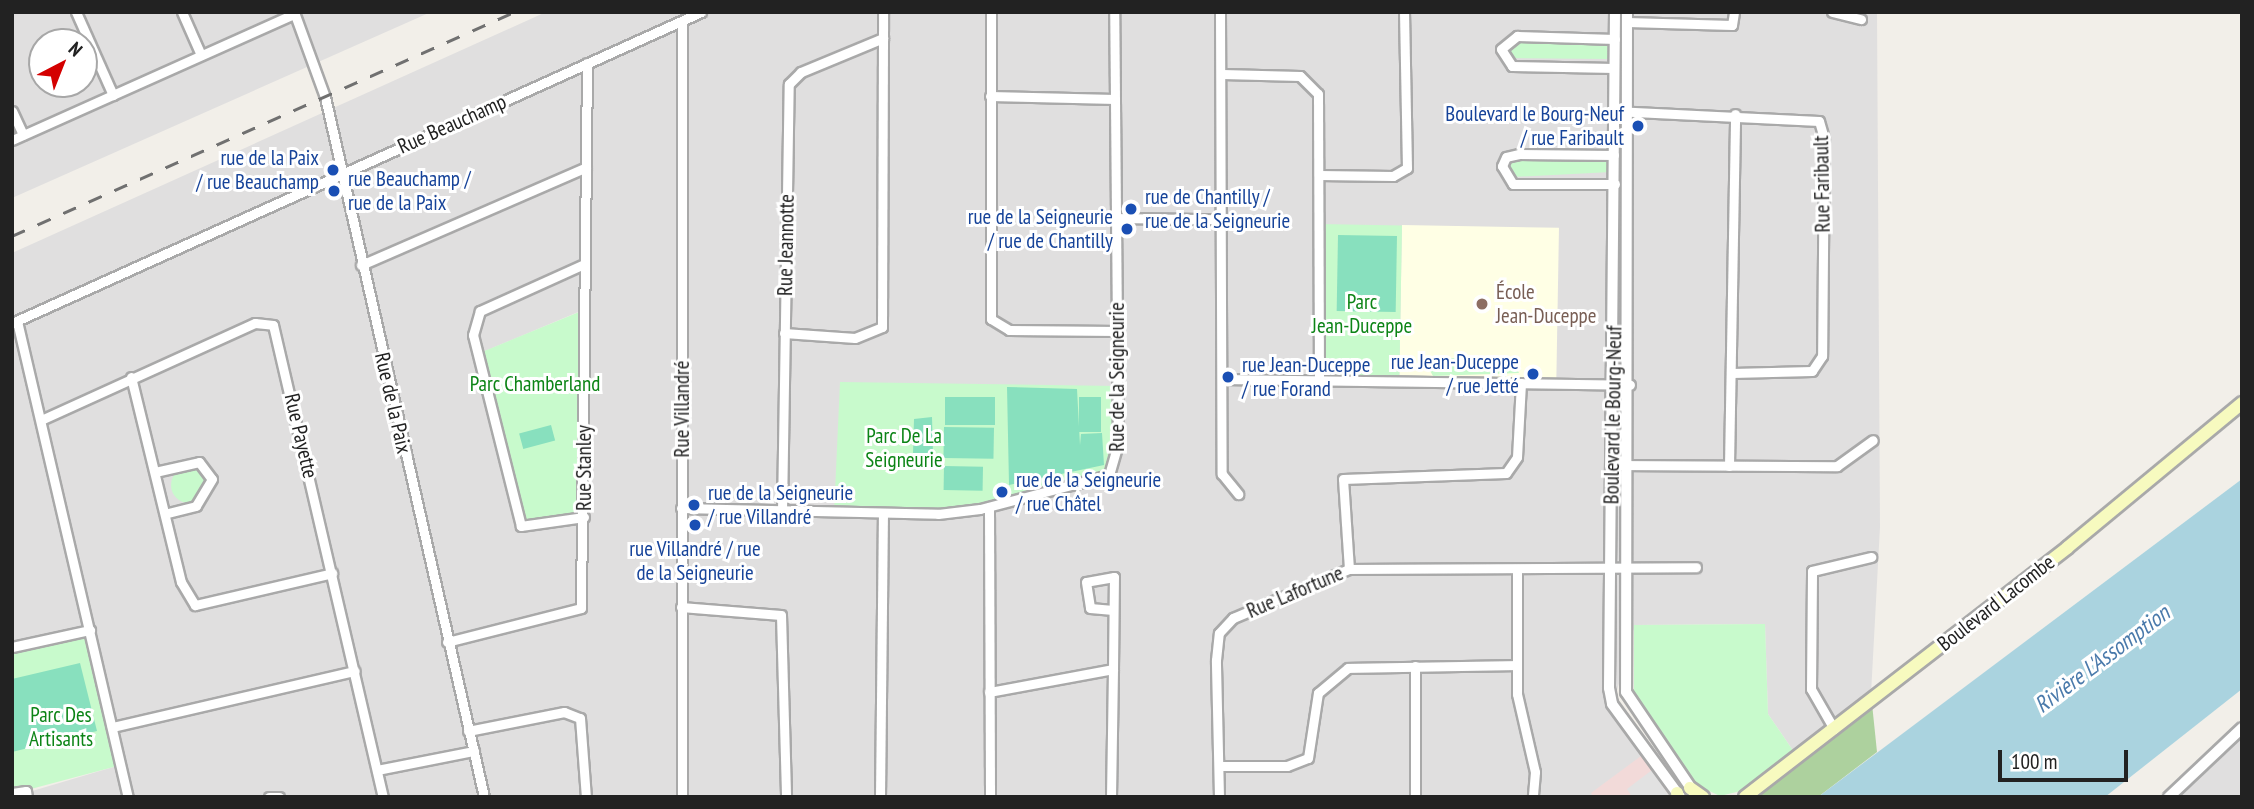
<!DOCTYPE html>
<meta charset="utf-8">
<style>
body{margin:0}
#map{position:relative;width:2254px;height:809px;overflow:hidden;background:#f2efe9;font-family:"PT Sans Narrow",sans-serif}
div>[style]{position:absolute}
[style*='--x']{left:calc(var(--x)*1px);top:calc(var(--y)*1px);width:calc(var(--w)*1px);rotate:calc(var(--a)*1deg)}
.residential>*{inset:0;background:#e0dfdf}
.commercial>*{inset:0;background:#f2dad9}
.education>*{inset:0;background:#ffffe5;transform-origin:0 0}
.forest>*{inset:0;background:#add19e}
.park>*{inset:0;background:#c8facc;transform-origin:0 0}
.round{border-radius:50%}
.pitch>*{inset:0;background:#88e0be;transform-origin:0 0}
.parking>*{inset:0;background:#e2e2e2}
.water>*{inset:0;background:#aad3df}
.roads{filter:drop-shadow(2px 0 #a9a9a9) drop-shadow(-2px 0 #a9a9a9) drop-shadow(0 2px #a9a9a9) drop-shadow(0 -2px #a9a9a9)}
.minor>*{height:9px;margin:-4.5px;padding:0 4.5px;transform-origin:4.5px;border-radius:4.5px;background:#fff}
.tertiary>*{height:10px;margin:-5px;padding:0 5px;transform-origin:5px;border-radius:5px;background:#fff}
.secondary>*{height:12px;margin:-6px;padding:0 6px;transform-origin:6px;border-radius:6px;background:#f7fabf}
.rail>*{height:2.5px;margin-top:-1.25px;transform-origin:0;background:repeating-linear-gradient(90deg,#707070 0 14px,transparent 0 28px)}
.dots>*{width:19px;height:19px;translate:-50% -50%;box-sizing:border-box;border:4px solid #fff;border-radius:50%}
span{translate:-50% -50%;white-space:nowrap;text-align:center;line-height:1.15;-webkit-text-stroke:6px #fff;paint-order:stroke}
.transit-label{font-size:21px;color:#164399}
.right{translate:-100% -50%;text-align:right}
.left{translate:0 -50%;text-align:left}
.street-label{font-size:21px;color:#222}
.education-label{font-size:21px;color:#785e54}
.park-label{font-size:21px;color:#0c8416}
.water-label{font-size:23px;color:#4a7aab;font-style:italic}
.frame{position:absolute;inset:0;border:14px solid #222;pointer-events:none}
.north{position:absolute;left:28px;top:28px;width:70px;height:70px;box-sizing:border-box;background:#fff;border:2px solid #a7a7a7;border-radius:50%;rotate:42deg;font-size:19px;font-weight:700;line-height:28px;text-align:center;color:#222}
.north::after{content:'';display:block;margin:auto;width:24px;height:32px;background:#d40000;clip-path:polygon(50% 0,100% 100%,50% 72%,0 100%)}
.scale{position:absolute;left:1998px;top:750px;width:130px;height:32px;box-sizing:border-box;border:4px solid #222;border-top:0;padding-left:9px;font-size:21px;line-height:24px;white-space:nowrap;color:#222;-webkit-text-stroke:5px #fff;paint-order:stroke}
</style>
<div id="map">
<div class="residential">
<div style="clip-path:polygon(evenodd,12px 12px,431px 12px,12px 198px,12px 12px,42px 42px,84px 42px,84px 84px,42px 84px,42px 42px)"></div>
<div style="clip-path:polygon(evenodd,546px 12px,1877px 12px,1880px 527px,1871px 694px,1794px 752px,1768px 714px,1765px 624px,1635px 625px,1613px 705px,1645px 753px,1593px 797px,12px 797px,120px 765px,12px 649px,12px 253px,546px 12px,583px 310px,511px 500px,478px 354px,583px 310px)"></div>
<div style="clip-path:polygon(2242px 728px,2242px 797px,2166px 797px)"></div>
</div>
<div class="commercial">
<div style="clip-path:polygon(1645px 753px,1672px 797px,1593px 797px,1591px 793px)"></div>
</div>
<div class="education">
<div style="left:1402px;top:225px;width:157px;height:157px;rotate:1deg"></div>
</div>
<div class="forest">
<div style="clip-path:polygon(1871px 694px,1877px 752px,1818px 797px,1745px 797px)"></div>
</div>
<div class="park">
<div style="clip-path:polygon(1518px 40px,1606px 42px,1611px 45px,1609px 59px,1509px 58px,1507px 43px)"></div>
<div style="clip-path:polygon(1514px 157px,1608px 157px,1611px 172px,1512px 177px,1506px 166px)"></div>
<div style="left:1319px;top:224px;width:83px;height:157px;rotate:1deg"></div>
<div style="clip-path:polygon(584px 310px,584px 517px,521px 525px,477px 354px)"></div>
<div style="clip-path:polygon(1437px 358px,1511px 358px,1519px 373px,1433px 376px,1428px 367px)"></div>
<div style="clip-path:polygon(840px 382px,1117px 386px,1116px 467px,1110px 474px,977px 510px,834px 514px)"></div>
<div class="round" style="left:171px;top:467px;width:36px;height:36px"></div>
<div style="clip-path:polygon(1765px 624px,1768px 714px,1794px 752px,1749px 789px,1720px 796px,1692px 783px,1634px 696px,1634px 625px)"></div>
<div style="clip-path:polygon(89px 629px,121px 765px,12px 794px,12px 649px)"></div>
</div>
<div class="pitch">
<div style="left:1338px;top:235px;width:59px;height:76px;rotate:1deg"></div>
<div style="clip-path:polygon(1007px 387px,1077px 389px,1080px 445px,1081px 434px,1102px 433px,1104px 465px,1009px 485px)"></div>
<div style="left:945px;top:397px;width:50px;height:28px"></div>
<div style="left:1079px;top:397px;width:22px;height:35px"></div>
<div style="clip-path:polygon(932px 417px,933px 455px,913px 454px,914px 419px)"></div>
<div style="left:551px;top:425px;width:16px;height:33px;rotate:75deg"></div>
<div style="left:944px;top:427px;width:50px;height:31px;rotate:1deg"></div>
<div style="left:944px;top:466px;width:39px;height:24px;rotate:1deg"></div>
<div style="clip-path:polygon(80px 663px,97px 731px,12px 752px,12px 679px)"></div>
</div>
<div class="parking">
<div style="clip-path:polygon(1652px 770px,1670px 797px,1632px 797px,1627px 789px)"></div>
</div>
<div class="water">
<div style="clip-path:polygon(2242px 479px,2242px 689px,2105px 797px,1818px 797px)"></div>
</div>
<div class="roads">
<div class="minor">
<div style="--x:76;--y:12;--w:91;--a:66"></div>
<div style="--x:182;--y:12;--w:47;--a:66.2"></div>
<div style="--x:294;--y:12;--w:90;--a:70"></div>
<div style="--x:325;--y:97;--w:718;--a:77.2"></div>
<div style="--x:991;--y:12;--w:307;--a:90"></div>
<div style="--x:991;--y:319;--w:21;--a:31"></div>
<div style="--x:1009;--y:330;--w:108;--a:0.5"></div>
<div style="--x:1220;--y:12;--w:462;--a:89.8"></div>
<div style="--x:1222;--y:474;--w:26;--a:51"></div>
<div style="--x:1832;--y:12;--w:30;--a:14"></div>
<div style="--x:682;--y:21;--w:776;--a:90"></div>
<div style="--x:1627;--y:22;--w:105;--a:1.6"></div>
<div style="--x:1732;--y:25;--w:13;--a:-81"></div>
<div style="--x:1614;--y:68;--w:102;--a:-178.9"></div>
<div style="--x:1512;--y:66;--w:20;--a:-123"></div>
<div style="--x:1501;--y:49;--w:21;--a:-39"></div>
<div style="--x:1517;--y:36;--w:98;--a:1.8"></div>
<div style="--x:1222;--y:74;--w:78;--a:1.5"></div>
<div style="--x:1300;--y:76;--w:25;--a:45"></div>
<div style="--x:1318;--y:94;--w:287;--a:89.8"></div>
<div style="--x:990;--y:96;--w:125;--a:1.4"></div>
<div style="--x:12;--y:111;--w:26;--a:65"></div>
<div style="--x:1614;--y:111;--w:205;--a:2.8"></div>
<div style="--x:1819;--y:121;--w:19;--a:74"></div>
<div style="--x:1824;--y:139;--w:217;--a:90.5"></div>
<div style="--x:1822;--y:356;--w:18;--a:124"></div>
<div style="--x:1812;--y:371;--w:80;--a:178.6"></div>
<div style="--x:12;--y:140;--w:309;--a:-24.1"></div>
<div style="--x:1614;--y:155;--w:95;--a:-179.4"></div>
<div style="--x:1519;--y:154;--w:13;--a:167"></div>
<div style="--x:1506;--y:157;--w:10;--a:114"></div>
<div style="--x:1502;--y:166;--w:21;--a:59"></div>
<div style="--x:1513;--y:184;--w:102;--a:0"></div>
<div style="--x:1319;--y:175;--w:74;--a:0.8"></div>
<div style="--x:1393;--y:176;--w:16;--a:-30"></div>
<div style="--x:1407;--y:168;--w:156;--a:-91.1"></div>
<div style="--x:1116;--y:218;--w:103;--a:0.6"></div>
<div style="--x:361;--y:265;--w:245;--a:-23.5"></div>
<div style="--x:17;--y:321;--w:489;--a:76.9"></div>
<div style="--x:12;--y:323;--w:756;--a:-24.29"></div>
<div style="--x:784;--y:333;--w:71;--a:4"></div>
<div style="--x:855;--y:338;--w:29;--a:-22"></div>
<div style="--x:882;--y:327;--w:315;--a:-89.8"></div>
<div style="--x:131;--y:377;--w:211;--a:76.3"></div>
<div style="--x:181;--y:582;--w:27;--a:59"></div>
<div style="--x:195;--y:605;--w:141;--a:-13.1"></div>
<div style="--x:1222;--y:379;--w:408;--a:0.8"></div>
<div style="--x:41;--y:420;--w:235;--a:-24.4"></div>
<div style="--x:255;--y:323;--w:18;--a:6"></div>
<div style="--x:273;--y:325;--w:485;--a:76.9"></div>
<div style="--x:1612;--y:465;--w:225;--a:0.3"></div>
<div style="--x:1837;--y:466;--w:44;--a:-35.8"></div>
<div style="--x:1729;--y:466;--w:352;--a:-89"></div>
<div style="--x:155;--y:472;--w:45;--a:-12.8"></div>
<div style="--x:199;--y:462;--w:21;--a:53"></div>
<div style="--x:212;--y:479;--w:31;--a:121"></div>
<div style="--x:196;--y:506;--w:32;--a:166"></div>
<div style="--x:989;--y:507;--w:290;--a:89.8"></div>
<div style="--x:681;--y:508;--w:257;--a:1.3"></div>
<div style="--x:938;--y:514;--w:42;--a:-6.8"></div>
<div style="--x:980;--y:509;--w:133;--a:-14.8"></div>
<div style="--x:1109;--y:475;--w:32;--a:-74"></div>
<div style="--x:1118;--y:444;--w:432;--a:-90.5"></div>
<div style="--x:782;--y:512;--w:428;--a:-89.1"></div>
<div style="--x:789;--y:84;--w:17;--a:-45"></div>
<div style="--x:801;--y:72;--w:89;--a:-22.5"></div>
<div style="--x:584;--y:517;--w:64;--a:171.9"></div>
<div style="--x:521;--y:526;--w:197;--a:-104.1"></div>
<div style="--x:473;--y:335;--w:25;--a:-74"></div>
<div style="--x:480;--y:311;--w:114;--a:-24.3"></div>
<div style="--x:1349;--y:569;--w:90;--a:-93.8"></div>
<div style="--x:1343;--y:479;--w:163;--a:-2.1"></div>
<div style="--x:1506;--y:473;--w:19;--a:-55"></div>
<div style="--x:1517;--y:457;--w:74;--a:-86.9"></div>
<div style="--x:1517;--y:570;--w:124;--a:90"></div>
<div style="--x:1517;--y:694;--w:80;--a:77"></div>
<div style="--x:1535;--y:772;--w:25;--a:95"></div>
<div style="--x:681;--y:607;--w:100;--a:4.6"></div>
<div style="--x:781;--y:615;--w:182;--a:88.4"></div>
<div style="--x:447;--y:642;--w:138;--a:-14.2"></div>
<div style="--x:581;--y:608;--w:545;--a:-89.37"></div>
<div style="--x:12;--y:647;--w:80;--a:-12.3"></div>
<div style="--x:1415;--y:666;--w:131;--a:90"></div>
<div style="--x:989;--y:692;--w:126;--a:-10.5"></div>
<div style="--x:112;--y:727;--w:249;--a:-13"></div>
<div style="--x:1834;--y:729;--w:46;--a:-119.9"></div>
<div style="--x:1811;--y:689;--w:118;--a:-89.5"></div>
<div style="--x:1812;--y:571;--w:61;--a:-13.3"></div>
<div style="--x:468;--y:731;--w:98;--a:-11.2"></div>
<div style="--x:564;--y:712;--w:17;--a:21"></div>
<div style="--x:580;--y:718;--w:79;--a:85.7"></div>
<div style="--x:1219;--y:766;--w:68;--a:0"></div>
<div style="--x:1287;--y:766;--w:22;--a:-21"></div>
<div style="--x:1308;--y:758;--w:66;--a:-81.3"></div>
<div style="--x:1318;--y:693;--w:39;--a:-40"></div>
<div style="--x:1348;--y:668;--w:168;--a:-1"></div>
<div style="--x:377;--y:770;--w:99;--a:-11.1"></div>
<div style="--x:12;--y:793;--w:14;--a:-8"></div>
<div style="--x:26;--y:791;--w:6;--a:81"></div>
<div style="--x:269;--y:797;--w:10;--a:0"></div>
<div style="--x:880;--y:797;--w:281;--a:-89.4"></div>
<div style="--x:1111;--y:797;--w:128;--a:-89.1"></div>
<div style="--x:1113;--y:669;--w:92;--a:-89.4"></div>
<div style="--x:1114;--y:577;--w:28;--a:170"></div>
<div style="--x:1086;--y:582;--w:26;--a:81"></div>
<div style="--x:1090;--y:608;--w:23;--a:5"></div>
<div style="--x:1219;--y:797;--w:137;--a:-91.3"></div>
<div style="--x:1216;--y:660;--w:27;--a:-84"></div>
<div style="--x:1219;--y:633;--w:21;--a:-47"></div>
<div style="--x:1233;--y:618;--w:126;--a:-22.9"></div>
<div style="--x:1349;--y:569;--w:347;--a:-0.3"></div>
</div>
<div class="tertiary">
<div style="--x:1615;--y:12;--w:676;--a:90.51"></div>
<div style="--x:1609;--y:688;--w:16;--a:79"></div>
<div style="--x:1612;--y:704;--w:115;--a:53.8"></div>
<div style="--x:1627;--y:12;--w:680;--a:90.08"></div>
<div style="--x:1626;--y:692;--w:122;--a:56"></div>
<div style="--x:2169;--y:797;--w:100;--a:-43.4"></div>
</div>
<div class="secondary">
<div style="--x:1690;--y:788;--w:16;--a:35"></div>
<div style="--x:1677;--y:793;--w:4;--a:76"></div>
<div style="--x:1745;--y:797;--w:408;--a:-37.7"></div>
<div style="--x:2068;--y:547;--w:226;--a:-39.6"></div>
</div>
</div>
<div class="rail">
<div style="--x:12;--y:236;--w:550;--a:-24.05"></div>
</div>
<div class="dots">
<div style="left:1638px;top:126px;background:#1a4fb4"></div>
<div style="left:333px;top:170px;background:#1a4fb4"></div>
<div style="left:334px;top:191px;background:#1a4fb4"></div>
<div style="left:1131px;top:209px;background:#1a4fb4"></div>
<div style="left:1127px;top:229px;background:#1a4fb4"></div>
<div style="left:1482px;top:304px;background:#8d6e63"></div>
<div style="left:1533px;top:374px;background:#1a4fb4"></div>
<div style="left:1228px;top:377px;background:#1a4fb4"></div>
<div style="left:1002px;top:492px;background:#1a4fb4"></div>
<div style="left:694px;top:505px;background:#1a4fb4"></div>
<div style="left:695px;top:525px;background:#1a4fb4"></div>
</div>
<div class="transit-label">
<span class="right" style="left:1624px;top:126px">Boulevard le Bourg-Neuf<br>/ rue Faribault</span>
<span class="right" style="left:319px;top:170px">rue de la Paix<br>/ rue Beauchamp</span>
<span class="left" style="left:348px;top:191px">rue Beauchamp /<br>rue de la Paix</span>
<span class="left" style="left:1145px;top:209px">rue de Chantilly /<br>rue de la Seigneurie</span>
<span class="right" style="left:1113px;top:229px">rue de la Seigneurie<br>/ rue de Chantilly</span>
<span class="right" style="left:1519px;top:374px">rue Jean-Duceppe<br>/ rue Jetté</span>
<span class="left" style="left:1242px;top:377px">rue Jean-Duceppe<br>/ rue Forand</span>
<span class="left" style="left:1016px;top:492px">rue de la Seigneurie<br>/ rue Châtel</span>
<span class="left" style="left:708px;top:505px">rue de la Seigneurie<br>/ rue Villandré</span>
<span style="left:695px;top:561px">rue Villandré / rue<br>de la Seigneurie</span>
</div>
<div class="street-label">
<span style="left:452px;top:124px;rotate:-24deg">Rue Beauchamp</span>
<span style="left:1822px;top:184px;rotate:-91deg">Rue Faribault</span>
<span style="left:786px;top:245px;rotate:-89deg">Rue Jeannotte</span>
<span style="left:1117px;top:377px;rotate:-90deg">Rue de la Seigneurie</span>
<span style="left:393px;top:403px;rotate:77deg">Rue de la Paix</span>
<span style="left:682px;top:409px;rotate:-90deg">Rue Villandré</span>
<span style="left:1613px;top:415px;rotate:-89deg">Boulevard le Bourg-Neuf</span>
<span style="left:301px;top:436px;rotate:77deg">Rue Payette</span>
<span style="left:584px;top:468px;rotate:-90deg">Rue Stanley</span>
<span style="left:1295px;top:592px;rotate:-23deg">Rue Lafortune</span>
<span style="left:1996px;top:603px;rotate:-38deg">Boulevard Lacombe</span>
</div>
<div class="education-label">
<span class="left" style="left:1496px;top:304px">École<br>Jean-Duceppe</span>
</div>
<div class="park-label">
<span style="left:1362px;top:314px">Parc<br>Jean-Duceppe</span>
<span style="left:535px;top:384px">Parc Chamberland</span>
<span style="left:904px;top:448px">Parc De La<br>Seigneurie</span>
<span style="left:61px;top:727px">Parc Des<br>Artisants</span>
</div>
<div class="water-label">
<span style="left:2102px;top:659px;rotate:-37deg">Rivière L'Assomption</span>
</div>
<div class="frame"></div>
<div class="north">N</div>
<div class="scale">100 m</div>
</div>
